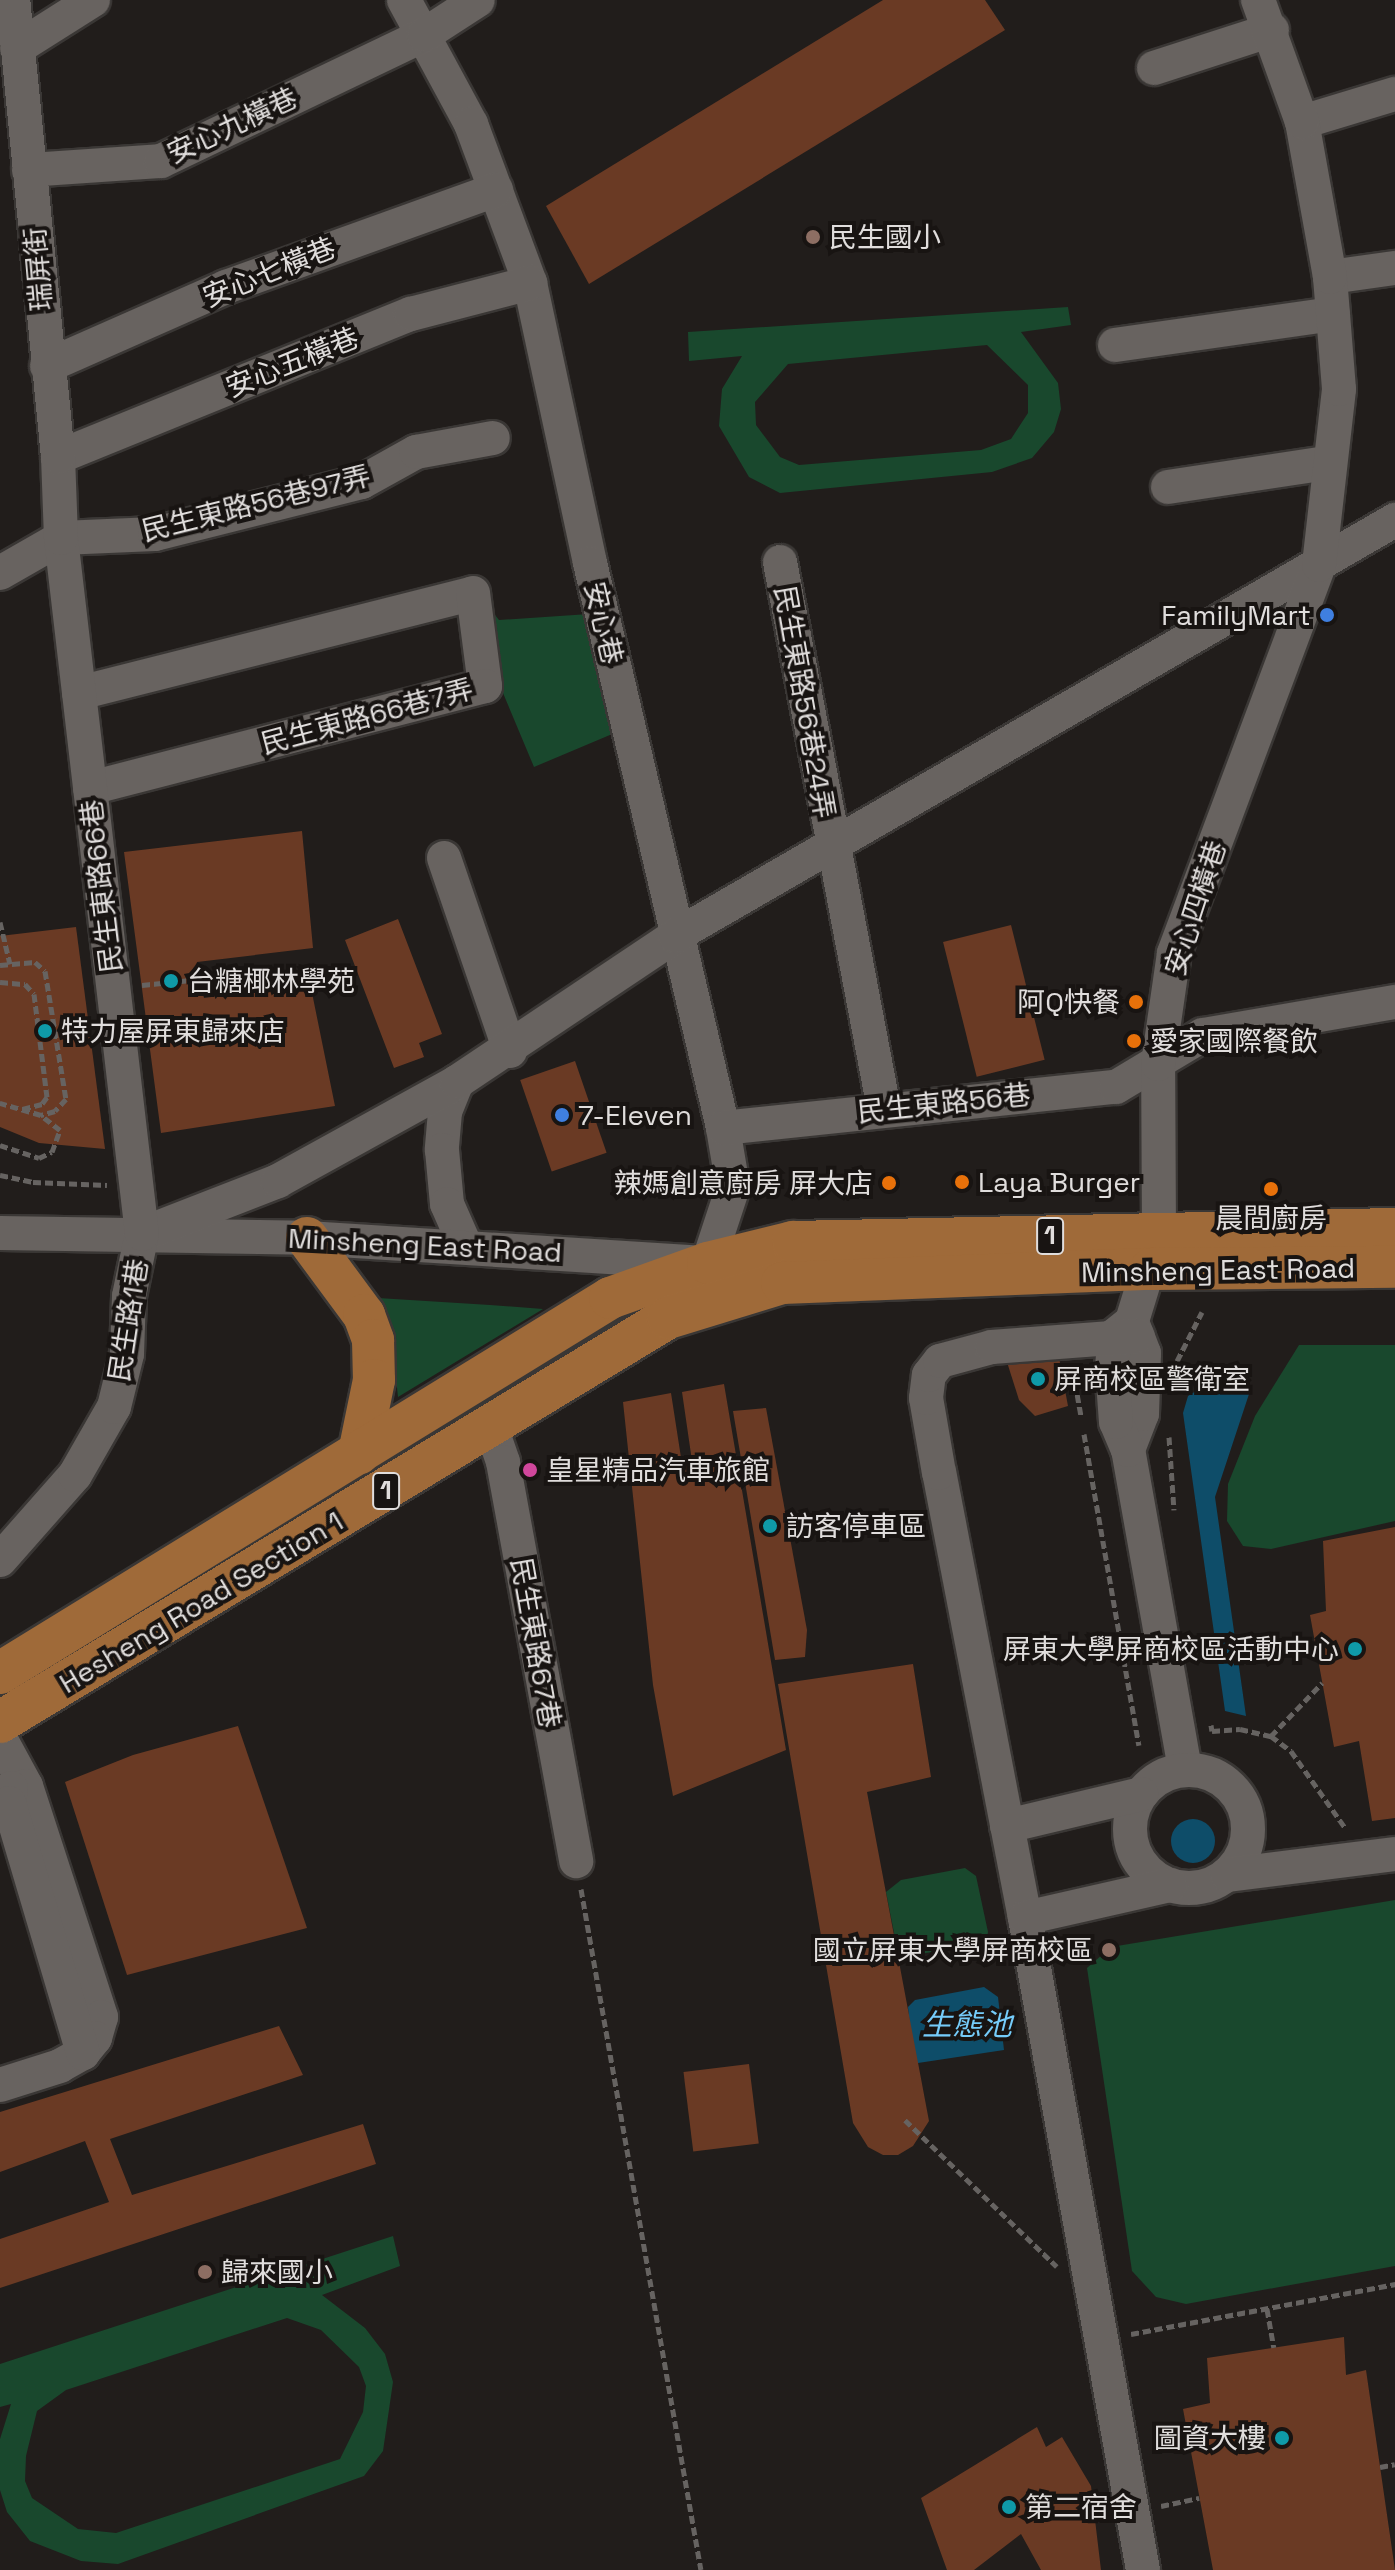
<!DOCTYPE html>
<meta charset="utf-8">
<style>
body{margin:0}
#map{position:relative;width:1395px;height:2570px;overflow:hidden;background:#211d1b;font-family:"Space Grotesk","Noto Sans TC",sans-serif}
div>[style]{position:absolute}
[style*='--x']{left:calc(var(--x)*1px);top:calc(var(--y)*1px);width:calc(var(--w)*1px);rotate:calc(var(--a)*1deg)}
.green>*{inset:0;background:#19482d}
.water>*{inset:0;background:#0e4d69}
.round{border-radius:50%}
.building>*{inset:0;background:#6a3a24;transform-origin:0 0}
.path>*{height:5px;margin-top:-2.5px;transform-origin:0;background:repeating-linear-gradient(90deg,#666361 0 8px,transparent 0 12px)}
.roads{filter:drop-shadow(2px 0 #3a3735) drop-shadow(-2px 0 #3a3735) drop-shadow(0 2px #3a3735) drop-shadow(0 -2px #3a3735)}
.minor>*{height:34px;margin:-17px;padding:0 17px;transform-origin:17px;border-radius:17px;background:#686360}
.minor>.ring{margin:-17px;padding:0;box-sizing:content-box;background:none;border:34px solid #686360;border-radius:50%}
.major>*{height:42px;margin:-21px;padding:0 21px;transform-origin:21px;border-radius:21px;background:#9f6a39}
.dots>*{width:22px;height:22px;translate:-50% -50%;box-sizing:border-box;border:4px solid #181412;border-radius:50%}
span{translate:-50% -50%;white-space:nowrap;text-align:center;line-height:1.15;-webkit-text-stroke:8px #181412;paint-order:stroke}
.shield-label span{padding:2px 6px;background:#181412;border:2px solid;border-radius:6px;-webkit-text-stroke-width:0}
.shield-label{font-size:26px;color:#e0dddc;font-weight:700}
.street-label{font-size:28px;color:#e0dddc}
.poi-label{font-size:28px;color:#e0dddc}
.left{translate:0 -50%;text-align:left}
.right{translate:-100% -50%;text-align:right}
.water-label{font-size:30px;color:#75ccfa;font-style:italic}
</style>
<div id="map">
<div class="green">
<div style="clip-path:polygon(evenodd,1068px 307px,1071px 325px,1021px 332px,1058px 383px,1061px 409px,1054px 432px,1032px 458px,992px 472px,780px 493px,749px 477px,719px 426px,722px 389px,742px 356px,689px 361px,688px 332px,1068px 307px,987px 345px,1028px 385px,1028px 413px,1011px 439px,981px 450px,799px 465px,780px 457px,756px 425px,755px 402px,788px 364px,987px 345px)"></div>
<div style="clip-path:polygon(488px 606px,499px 620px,589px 614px,617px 732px,534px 767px,498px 681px)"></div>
<div style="clip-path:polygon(362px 1297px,490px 1305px,543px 1309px,398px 1397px,393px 1350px)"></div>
<div style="clip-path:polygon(1299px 1345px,1395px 1345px,1395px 1521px,1271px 1549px,1243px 1546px,1227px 1521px,1228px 1484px,1255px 1416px)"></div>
<div style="clip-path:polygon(965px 1868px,976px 1876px,988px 1932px,986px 1942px,899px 1958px,886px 1892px,901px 1880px)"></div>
<div style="clip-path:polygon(1395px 1900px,1395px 2266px,1186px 2304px,1156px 2297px,1132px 2271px,1087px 1968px,1111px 1947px)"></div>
<div style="clip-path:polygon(evenodd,393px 2236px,400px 2266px,322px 2295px,365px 2328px,385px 2354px,393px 2382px,383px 2451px,364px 2476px,118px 2564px,81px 2561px,30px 2541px,7px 2512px,0 2490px,0 2439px,11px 2404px,0 2407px,0 2364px,393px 2236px,287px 2318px,321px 2330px,359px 2367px,366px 2386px,363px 2412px,340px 2459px,116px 2533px,78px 2529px,32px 2498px,25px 2481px,26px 2456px,37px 2411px,66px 2390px,287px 2318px)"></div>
</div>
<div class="water">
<div style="clip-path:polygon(1252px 1385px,1215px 1497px,1246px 1716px,1225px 1711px,1183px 1413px,1188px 1396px,1204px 1386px)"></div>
<div class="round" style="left:1171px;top:1819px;width:44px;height:44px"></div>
<div style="clip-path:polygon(984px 1987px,998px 1997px,1004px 2050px,918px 2063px,913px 2057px,908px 2007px,915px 2000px)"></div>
</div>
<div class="building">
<div style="clip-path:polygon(883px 0,985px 0,1005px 30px,589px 284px,546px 206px)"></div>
<div style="clip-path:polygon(302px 831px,313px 948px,197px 962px,204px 998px,310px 983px,335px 1106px,161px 1133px,124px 852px)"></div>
<div style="clip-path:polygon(398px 919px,442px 1034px,419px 1043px,424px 1057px,394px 1068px,345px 940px)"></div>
<div style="left:1011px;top:925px;width:139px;height:70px;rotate:76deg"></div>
<div style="clip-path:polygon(76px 927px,105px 1149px,39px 1143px,0 1127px,0 936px)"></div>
<div style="left:575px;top:1061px;width:97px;height:58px;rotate:71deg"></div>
<div style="clip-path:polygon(1057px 1347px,1068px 1406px,1035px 1416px,1019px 1400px,1006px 1359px)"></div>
<div style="clip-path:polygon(724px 1384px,786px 1750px,673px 1796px,653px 1685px,623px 1402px,671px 1393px,682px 1464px,692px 1461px,682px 1392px)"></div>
<div style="clip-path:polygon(766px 1408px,807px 1630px,805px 1657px,775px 1660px,733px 1411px)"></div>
<div style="clip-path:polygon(1395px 1527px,1395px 1818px,1372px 1821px,1359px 1741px,1334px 1747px,1310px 1615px,1326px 1611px,1323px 1541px)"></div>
<div style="clip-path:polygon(913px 1664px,931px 1777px,867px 1792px,929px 2121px,913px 2146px,898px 2155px,883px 2155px,868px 2147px,853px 2123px,778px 1684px)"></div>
<div style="clip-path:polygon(238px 1726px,307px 1928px,127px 1975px,65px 1782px,133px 1755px)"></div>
<div style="clip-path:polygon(279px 2026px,303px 2075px,110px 2139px,132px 2195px,363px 2124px,376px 2164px,0 2288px,0 2239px,109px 2202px,85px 2141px,0 2172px,0 2112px)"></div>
<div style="left:749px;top:2064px;width:80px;height:66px;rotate:83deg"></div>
<div style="clip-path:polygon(1344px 2337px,1346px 2375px,1366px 2370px,1395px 2570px,1213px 2570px,1183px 2409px,1210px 2403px,1207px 2358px)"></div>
<div style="clip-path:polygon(1037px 2427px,1046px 2447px,1062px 2437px,1091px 2486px,1101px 2570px,1041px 2570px,1021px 2534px,974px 2570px,947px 2570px,921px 2498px)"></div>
</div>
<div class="path">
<div style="--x:0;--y:922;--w:43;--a:76.6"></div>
<div style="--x:0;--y:965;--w:35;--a:-5"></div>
<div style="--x:35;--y:962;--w:13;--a:42"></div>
<div style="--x:45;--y:971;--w:130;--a:80.7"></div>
<div style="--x:66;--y:1099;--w:16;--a:133"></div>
<div style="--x:55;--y:1111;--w:15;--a:164"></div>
<div style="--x:41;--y:1115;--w:43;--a:-163.7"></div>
<div style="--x:0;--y:982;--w:25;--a:5"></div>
<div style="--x:25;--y:984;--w:13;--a:48"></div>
<div style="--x:34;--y:994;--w:104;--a:82.8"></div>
<div style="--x:47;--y:1097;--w:9;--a:126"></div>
<div style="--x:42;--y:1104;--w:21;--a:166"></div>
<div style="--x:142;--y:985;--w:59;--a:-5.8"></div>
<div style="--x:0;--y:1145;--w:41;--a:18.4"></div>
<div style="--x:39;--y:1158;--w:14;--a:-25"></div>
<div style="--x:52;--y:1152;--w:23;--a:-70"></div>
<div style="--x:60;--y:1130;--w:24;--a:-142"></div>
<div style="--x:0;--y:1175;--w:34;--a:12"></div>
<div style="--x:33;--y:1182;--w:74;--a:2.3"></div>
<div style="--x:1177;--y:1361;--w:55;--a:-63"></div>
<div style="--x:1073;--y:1371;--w:46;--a:79.9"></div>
<div style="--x:1084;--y:1434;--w:316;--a:80"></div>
<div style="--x:1169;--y:1437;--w:73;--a:86.1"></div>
<div style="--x:1211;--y:1725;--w:6;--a:81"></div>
<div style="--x:1212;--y:1731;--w:28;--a:-4"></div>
<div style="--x:1240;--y:1729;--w:32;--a:13"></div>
<div style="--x:1271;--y:1736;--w:25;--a:37"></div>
<div style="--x:1291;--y:1751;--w:95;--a:54.8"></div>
<div style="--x:1271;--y:1736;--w:74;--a:-46.1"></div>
<div style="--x:581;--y:1889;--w:691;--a:80.01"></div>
<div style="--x:905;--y:2120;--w:211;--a:44"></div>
<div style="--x:1267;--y:2309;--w:39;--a:80"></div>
<div style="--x:1131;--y:2334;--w:269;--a:-10.7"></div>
<div style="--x:1380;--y:2467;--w:15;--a:-11"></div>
<div style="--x:1161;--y:2506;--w:39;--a:-12"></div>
</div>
<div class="roads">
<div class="minor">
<div style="--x:404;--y:0;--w:141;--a:61.6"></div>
<div style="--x:471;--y:124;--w:170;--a:69.6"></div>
<div style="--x:530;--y:283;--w:286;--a:77.9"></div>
<div style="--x:590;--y:563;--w:580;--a:76.75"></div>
<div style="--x:723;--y:1128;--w:60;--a:80.4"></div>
<div style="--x:733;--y:1187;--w:80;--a:108.2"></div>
<div style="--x:17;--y:48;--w:90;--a:-32.3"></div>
<div style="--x:1154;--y:68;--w:124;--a:-17.9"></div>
<div style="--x:1302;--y:122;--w:97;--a:-16.8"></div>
<div style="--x:29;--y:170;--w:132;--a:-3.9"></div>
<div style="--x:161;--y:161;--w:292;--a:-25.6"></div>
<div style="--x:424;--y:35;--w:64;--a:-32.9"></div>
<div style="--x:1330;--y:277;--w:66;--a:-7.9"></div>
<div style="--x:1115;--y:345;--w:220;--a:-8.1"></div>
<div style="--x:47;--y:366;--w:196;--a:-23.8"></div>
<div style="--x:226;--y:287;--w:287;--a:-19.8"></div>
<div style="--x:58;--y:457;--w:381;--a:-22.1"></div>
<div style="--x:411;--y:314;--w:123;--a:-14.6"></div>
<div style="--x:1168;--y:487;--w:161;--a:-8.6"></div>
<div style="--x:780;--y:562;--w:557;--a:79.23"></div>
<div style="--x:0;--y:573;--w:70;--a:-29.8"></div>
<div style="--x:61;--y:538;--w:94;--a:-2.4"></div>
<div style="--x:155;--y:534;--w:213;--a:-14.1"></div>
<div style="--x:362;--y:482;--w:62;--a:-29.1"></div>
<div style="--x:416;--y:452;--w:78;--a:-10.3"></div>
<div style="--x:79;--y:693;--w:406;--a:-14.2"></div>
<div style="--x:473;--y:593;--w:94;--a:82.6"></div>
<div style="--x:485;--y:686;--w:408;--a:165.5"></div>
<div style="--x:444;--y:858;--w:204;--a:71.1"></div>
<div style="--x:457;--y:1082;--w:32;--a:112"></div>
<div style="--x:445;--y:1112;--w:38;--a:95"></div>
<div style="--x:442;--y:1150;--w:54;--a:84.7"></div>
<div style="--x:447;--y:1204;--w:45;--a:66.3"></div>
<div style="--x:723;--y:1128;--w:395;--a:-6"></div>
<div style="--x:1116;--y:1087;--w:101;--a:-30.9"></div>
<div style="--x:1203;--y:1035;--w:195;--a:-9.8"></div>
<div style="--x:0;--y:1233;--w:307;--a:0.9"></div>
<div style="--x:307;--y:1238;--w:394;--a:3.6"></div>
<div style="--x:142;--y:1234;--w:146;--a:-21.3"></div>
<div style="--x:278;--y:1181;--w:205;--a:-28.9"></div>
<div style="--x:457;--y:1082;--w:262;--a:-33.8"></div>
<div style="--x:675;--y:936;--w:832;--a:-30.02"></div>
<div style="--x:491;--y:1427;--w:37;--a:71"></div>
<div style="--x:503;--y:1462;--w:406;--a:79.6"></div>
<div style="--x:1128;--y:1450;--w:39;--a:-69"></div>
<div style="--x:1142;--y:1414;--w:61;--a:-88.1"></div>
<div style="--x:1144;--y:1353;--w:34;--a:-111"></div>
<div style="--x:0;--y:1560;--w:113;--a:-48.6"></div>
<div style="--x:75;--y:1475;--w:78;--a:-60.2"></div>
<div style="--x:114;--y:1407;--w:55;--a:-76.2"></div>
<div style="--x:127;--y:1354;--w:58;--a:-88"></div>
<div style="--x:129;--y:1296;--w:63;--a:-78.2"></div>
<div style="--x:142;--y:1234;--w:701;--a:-96.64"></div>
<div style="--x:61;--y:538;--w:81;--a:-92.1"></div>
<div style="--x:58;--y:457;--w:459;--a:-95.6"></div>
<div style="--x:0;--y:1738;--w:55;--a:61.6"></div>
<div style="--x:26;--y:1786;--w:243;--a:72"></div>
<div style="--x:101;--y:2017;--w:22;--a:106"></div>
<div style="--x:95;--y:2038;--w:19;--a:129"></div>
<div style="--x:83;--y:2053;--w:26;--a:151"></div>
<div style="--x:60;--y:2066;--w:63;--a:162.4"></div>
<div style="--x:1185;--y:1769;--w:324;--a:-100.1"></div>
<div style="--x:1128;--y:1450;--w:30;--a:-113"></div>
<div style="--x:1116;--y:1422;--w:55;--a:-94.2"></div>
<div style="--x:1112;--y:1367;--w:32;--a:-85"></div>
<div style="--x:1115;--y:1335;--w:22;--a:-39"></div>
<div style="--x:1132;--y:1321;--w:92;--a:-72.9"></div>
<div style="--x:1159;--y:1233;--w:169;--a:-90.3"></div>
<div style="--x:1158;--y:1064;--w:112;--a:-81.8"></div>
<div style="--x:1174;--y:953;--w:414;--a:-69.5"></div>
<div style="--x:1319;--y:565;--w:177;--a:-83.5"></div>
<div style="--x:1339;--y:389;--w:112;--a:-94.6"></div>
<div style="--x:1330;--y:277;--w:158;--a:-100.2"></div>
<div style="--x:1302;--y:122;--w:130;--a:-109.8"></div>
<div class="ring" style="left:1130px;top:1770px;width:84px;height:84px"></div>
<div style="--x:11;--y:1788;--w:15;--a:98"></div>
<div style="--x:9;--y:1803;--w:261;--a:73.5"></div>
<div style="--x:1007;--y:1826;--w:138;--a:-13.4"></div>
<div style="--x:1227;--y:1875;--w:169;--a:-7.1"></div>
<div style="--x:1025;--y:1918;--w:453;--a:-100.9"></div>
<div style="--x:939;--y:1473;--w:76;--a:-99.8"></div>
<div style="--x:926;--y:1398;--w:23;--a:-83"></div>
<div style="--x:929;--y:1375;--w:18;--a:-52"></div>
<div style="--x:940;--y:1361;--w:54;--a:-15.1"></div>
<div style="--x:992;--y:1347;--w:146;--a:-4.3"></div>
<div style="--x:1143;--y:2570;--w:663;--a:-100.26"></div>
<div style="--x:1025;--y:1918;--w:149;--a:-12.8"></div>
</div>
<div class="major">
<div style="--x:307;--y:1238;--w:96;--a:53.5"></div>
<div style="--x:364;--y:1315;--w:27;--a:70"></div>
<div style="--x:373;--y:1340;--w:40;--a:88.6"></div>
<div style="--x:374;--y:1380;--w:75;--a:101.6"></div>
<div style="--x:0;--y:1673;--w:716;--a:-31.58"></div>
<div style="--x:610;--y:1298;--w:104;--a:-19.7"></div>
<div style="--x:708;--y:1263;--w:88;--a:-13.9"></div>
<div style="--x:793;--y:1242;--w:602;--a:-1.24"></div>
<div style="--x:0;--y:1722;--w:781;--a:-31.17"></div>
<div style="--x:668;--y:1318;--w:119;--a:-17.1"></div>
<div style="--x:782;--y:1283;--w:369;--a:-2.2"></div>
<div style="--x:1151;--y:1269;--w:244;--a:-0.5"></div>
</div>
</div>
<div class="dots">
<div style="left:813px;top:237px;background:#8d6e63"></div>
<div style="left:1327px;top:615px;background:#3f7fe0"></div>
<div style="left:171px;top:981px;background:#0f9aa8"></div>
<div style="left:1136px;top:1002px;background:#e8710a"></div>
<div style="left:45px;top:1031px;background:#0f9aa8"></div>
<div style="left:1134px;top:1041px;background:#e8710a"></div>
<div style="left:562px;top:1115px;background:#3f7fe0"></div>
<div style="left:962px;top:1182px;background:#e8710a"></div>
<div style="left:889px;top:1183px;background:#e8710a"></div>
<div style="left:1271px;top:1189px;background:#e8710a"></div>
<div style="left:1038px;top:1379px;background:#0f9aa8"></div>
<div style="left:530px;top:1470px;background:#d1479c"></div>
<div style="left:770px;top:1526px;background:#0f9aa8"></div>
<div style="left:1355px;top:1649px;background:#0f9aa8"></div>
<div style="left:1109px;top:1950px;background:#8d6e63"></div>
<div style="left:205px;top:2272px;background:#8d6e63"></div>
<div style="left:1282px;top:2438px;background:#0f9aa8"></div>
<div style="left:1009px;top:2507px;background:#0f9aa8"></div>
</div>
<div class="shield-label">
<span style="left:1050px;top:1236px">1</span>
<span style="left:386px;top:1491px">1</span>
</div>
<div class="street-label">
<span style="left:232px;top:125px;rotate:-25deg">安心九橫巷</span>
<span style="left:38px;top:269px;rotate:-95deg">瑞屏街</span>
<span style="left:269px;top:272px;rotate:-22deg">安心七橫巷</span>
<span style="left:292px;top:362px;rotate:-22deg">安心五橫巷</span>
<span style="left:256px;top:503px;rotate:-14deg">民生東路56巷97弄</span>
<span style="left:604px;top:623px;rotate:77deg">安心巷</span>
<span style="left:805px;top:702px;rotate:80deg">民生東路56巷24弄</span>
<span style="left:367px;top:716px;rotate:-15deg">民生東路66巷7弄</span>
<span style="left:101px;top:886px;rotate:-97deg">民生東路66巷</span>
<span style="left:1195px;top:908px;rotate:-72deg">安心四橫巷</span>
<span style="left:944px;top:1103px;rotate:-6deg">民生東路56巷</span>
<span style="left:425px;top:1245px;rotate:3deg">Minsheng East Road</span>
<span style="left:1218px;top:1270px;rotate:-1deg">Minsheng East Road</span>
<span style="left:128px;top:1320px;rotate:-81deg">民生路1巷</span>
<span style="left:201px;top:1602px;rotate:-31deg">Hesheng Road Section 1</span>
<span style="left:536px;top:1643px;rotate:80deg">民生東路67巷</span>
</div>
<div class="poi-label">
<span class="left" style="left:829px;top:237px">民生國小</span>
<span class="right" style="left:1311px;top:615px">FamilyMart</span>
<span class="left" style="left:187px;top:981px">台糖椰林學苑</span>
<span class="right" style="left:1120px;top:1002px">阿Q快餐</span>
<span class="left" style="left:61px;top:1031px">特力屋屏東歸來店</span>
<span class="left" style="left:1150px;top:1041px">愛家國際餐飲</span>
<span class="left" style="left:578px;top:1115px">7-Eleven</span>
<span class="left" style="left:978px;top:1182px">Laya Burger</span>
<span class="right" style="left:873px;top:1183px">辣媽創意廚房 屏大店</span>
<span style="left:1271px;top:1218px">晨間廚房</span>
<span class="left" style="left:1054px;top:1379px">屏商校區警衛室</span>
<span class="left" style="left:546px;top:1470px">皇星精品汽車旅館</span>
<span class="left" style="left:786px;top:1526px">訪客停車區</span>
<span class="right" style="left:1339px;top:1649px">屏東大學屏商校區活動中心</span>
<span class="right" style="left:1093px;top:1950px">國立屏東大學屏商校區</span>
<span class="left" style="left:221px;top:2272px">歸來國小</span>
<span class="right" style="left:1266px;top:2438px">圖資大樓</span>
<span class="left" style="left:1025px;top:2507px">第二宿舍</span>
</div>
<div class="water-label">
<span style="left:967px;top:2025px">生態池</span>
</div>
</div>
